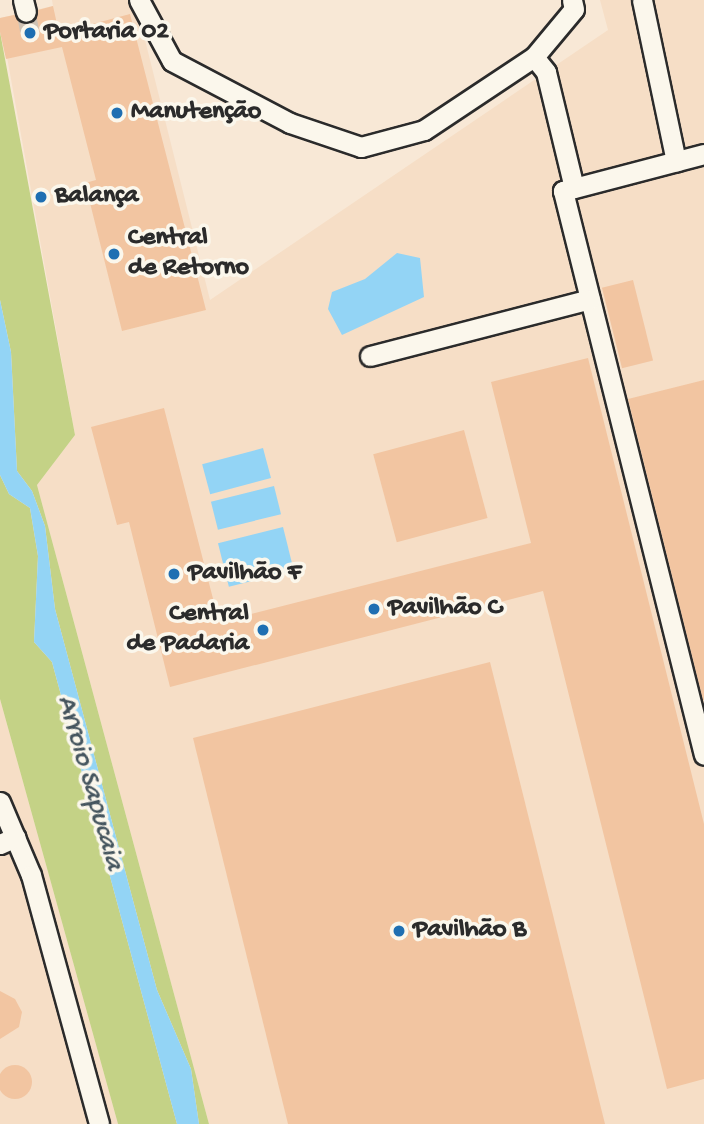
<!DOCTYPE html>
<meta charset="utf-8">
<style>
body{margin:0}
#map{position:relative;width:704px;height:1124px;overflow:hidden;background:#f8e8d6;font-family:"Gochi Hand",sans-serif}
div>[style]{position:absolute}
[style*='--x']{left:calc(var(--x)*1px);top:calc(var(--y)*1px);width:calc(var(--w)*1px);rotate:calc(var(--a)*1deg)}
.built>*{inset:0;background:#f6dec6}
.green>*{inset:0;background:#c4d286}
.water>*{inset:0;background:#93d4f5;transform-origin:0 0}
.building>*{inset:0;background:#f2c5a1;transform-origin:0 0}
.round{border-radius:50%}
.minor-tunnel>*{height:19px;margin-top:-9.5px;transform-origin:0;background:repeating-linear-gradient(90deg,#cfc2b4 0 19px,transparent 0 29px)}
.roads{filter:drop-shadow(2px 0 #2b2b2b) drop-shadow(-2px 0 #2b2b2b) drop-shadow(0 2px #2b2b2b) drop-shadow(0 -2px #2b2b2b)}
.minor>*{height:19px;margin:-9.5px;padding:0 9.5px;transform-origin:9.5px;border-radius:9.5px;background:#fbf7ec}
.dots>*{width:19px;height:19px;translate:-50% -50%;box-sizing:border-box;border:4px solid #fbf7ec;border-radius:50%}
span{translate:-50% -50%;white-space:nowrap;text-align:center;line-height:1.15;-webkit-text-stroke:7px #fbf7ec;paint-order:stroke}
.poi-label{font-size:26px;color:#2b2b2b;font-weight:700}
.left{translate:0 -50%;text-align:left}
.right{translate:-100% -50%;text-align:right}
.water-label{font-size:28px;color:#45555e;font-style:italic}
</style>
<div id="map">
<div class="built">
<div style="clip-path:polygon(52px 0,132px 0,136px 4px,210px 300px,608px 30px,600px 0,704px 0,704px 1124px,209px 1124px,37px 485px,75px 435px,0 18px,53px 6px)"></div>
<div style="clip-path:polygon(0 699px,118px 1124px,0 1124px)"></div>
</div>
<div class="green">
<div style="clip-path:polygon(0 32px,75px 435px,37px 485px,209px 1124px,199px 1124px,191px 1069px,157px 990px,55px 609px,45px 526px,32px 491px,17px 471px,11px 352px,0 300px)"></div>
<div style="clip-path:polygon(0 475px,9px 494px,30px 508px,38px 556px,34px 642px,52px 662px,177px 1124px,118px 1124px,0 699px)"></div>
</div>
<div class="water">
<div style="clip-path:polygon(397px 253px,420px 258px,424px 297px,342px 335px,328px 309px,332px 292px,365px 279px)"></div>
<div style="clip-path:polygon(0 300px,11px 352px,17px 471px,32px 491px,45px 526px,55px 609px,157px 990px,191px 1069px,199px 1124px,177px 1124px,52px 662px,34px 642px,38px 556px,30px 508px,9px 494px,0 475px)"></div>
<div style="left:263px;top:448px;width:31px;height:63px;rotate:75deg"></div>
<div style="left:274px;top:486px;width:29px;height:65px;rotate:76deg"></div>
<div style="left:283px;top:527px;width:45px;height:67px;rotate:76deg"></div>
</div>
<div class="building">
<div style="clip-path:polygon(53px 6px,59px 33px,130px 14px,206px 310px,122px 331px,85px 183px,96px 180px,62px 47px,6px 59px,0 32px,0 18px,14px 15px,28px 24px,38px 10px)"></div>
<div style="left:633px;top:280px;width:83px;height:32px;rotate:76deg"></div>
<div style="clip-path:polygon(588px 358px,704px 824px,704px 1079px,667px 1089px,543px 591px,170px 687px,129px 522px,117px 525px,91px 427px,164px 408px,219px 622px,531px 543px,491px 382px)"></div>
<div style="clip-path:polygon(704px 380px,704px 700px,703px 700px,628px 399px)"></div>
<div style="left:464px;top:430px;width:91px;height:94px;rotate:75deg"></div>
<div style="clip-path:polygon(490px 662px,605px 1124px,288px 1124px,193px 738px)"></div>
<div style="clip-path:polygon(0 991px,15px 999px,22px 1012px,19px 1027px,0 1039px)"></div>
<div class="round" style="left:-2px;top:1065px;width:34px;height:34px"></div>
</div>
<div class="minor-tunnel">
<div style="--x:26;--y:12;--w:20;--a:79"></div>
</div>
<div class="roads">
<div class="minor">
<div style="--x:23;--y:0;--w:12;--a:76"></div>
<div style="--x:139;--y:0;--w:69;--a:61.6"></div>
<div style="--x:172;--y:61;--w:133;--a:27.7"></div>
<div style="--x:290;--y:123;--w:75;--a:18.7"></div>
<div style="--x:361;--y:147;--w:65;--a:-15.1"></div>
<div style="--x:424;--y:130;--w:132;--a:-33.6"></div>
<div style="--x:534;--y:57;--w:62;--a:-50.2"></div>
<div style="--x:574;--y:9;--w:9;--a:-103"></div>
<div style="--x:642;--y:0;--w:165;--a:78.1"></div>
<div style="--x:534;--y:57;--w:19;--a:51"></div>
<div style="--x:546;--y:72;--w:119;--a:76.4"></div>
<div style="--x:704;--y:154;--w:146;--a:165.3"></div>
<div style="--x:563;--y:191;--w:581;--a:75.96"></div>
<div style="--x:370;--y:356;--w:227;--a:-14.5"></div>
<div style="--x:0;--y:802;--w:79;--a:67"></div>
<div style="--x:31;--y:875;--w:258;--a:74.7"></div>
<div style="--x:0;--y:844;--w:17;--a:-24"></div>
</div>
</div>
<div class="dots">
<div style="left:30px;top:33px;background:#1f6fb2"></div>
<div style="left:117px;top:113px;background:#1f6fb2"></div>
<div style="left:41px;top:197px;background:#1f6fb2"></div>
<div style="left:114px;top:254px;background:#1f6fb2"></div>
<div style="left:174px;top:574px;background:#1f6fb2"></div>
<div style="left:374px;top:609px;background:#1f6fb2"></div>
<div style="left:263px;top:630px;background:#1f6fb2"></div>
<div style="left:399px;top:931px;background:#1f6fb2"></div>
</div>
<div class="poi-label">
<span class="left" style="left:44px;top:33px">Portaria 02</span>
<span class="left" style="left:131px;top:113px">Manutenção</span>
<span class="left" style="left:55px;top:197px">Balança</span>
<span class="left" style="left:128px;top:254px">Central<br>de Retorno</span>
<span class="left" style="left:188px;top:574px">Pavilhão F</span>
<span class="left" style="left:388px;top:609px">Pavilhão C</span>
<span class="right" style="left:249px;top:630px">Central<br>de Padaria</span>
<span class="left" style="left:413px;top:931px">Pavilhão B</span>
</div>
<div class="water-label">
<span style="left:89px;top:783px;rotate:74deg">Arroio Sapucaia</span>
</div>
</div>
